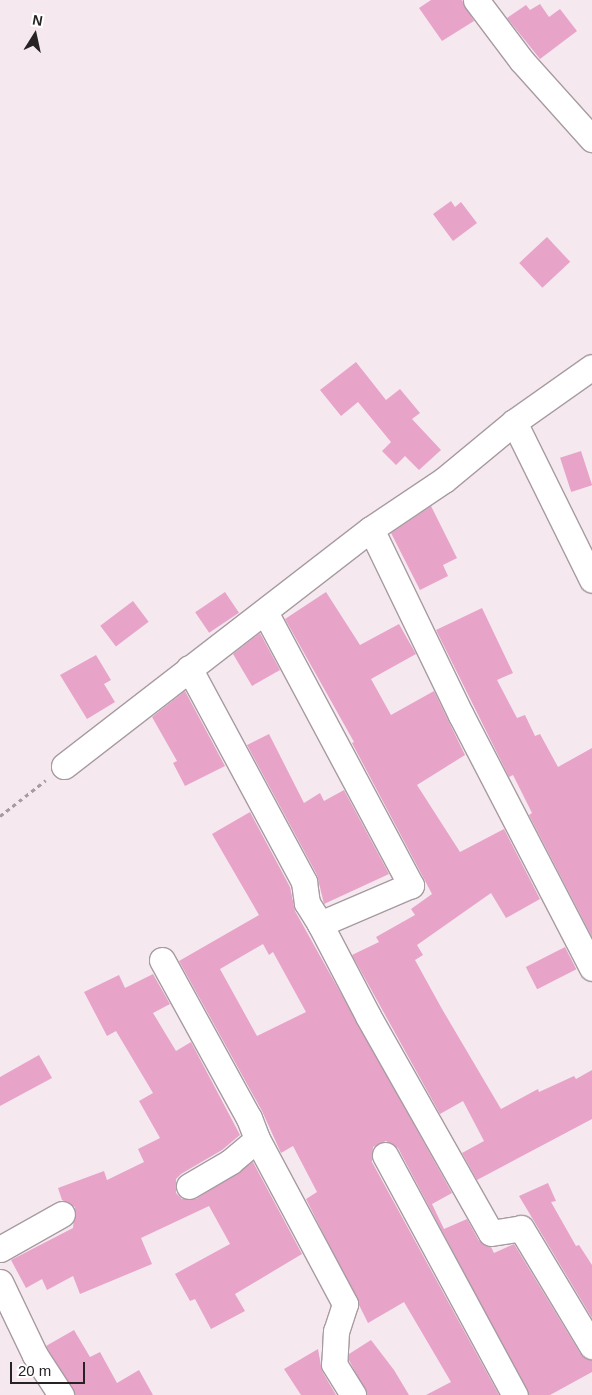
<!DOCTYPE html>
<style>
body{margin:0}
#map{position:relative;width:592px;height:1395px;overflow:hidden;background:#f5e9ef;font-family:Helvetica,sans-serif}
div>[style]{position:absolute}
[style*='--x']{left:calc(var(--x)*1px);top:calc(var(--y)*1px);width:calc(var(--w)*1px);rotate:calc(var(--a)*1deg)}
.building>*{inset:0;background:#e8a3c9;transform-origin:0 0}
.path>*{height:3px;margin-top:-1.5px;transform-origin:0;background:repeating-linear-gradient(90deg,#a59ca1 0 4px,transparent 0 8px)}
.roads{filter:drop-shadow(1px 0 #a79ba1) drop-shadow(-1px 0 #a79ba1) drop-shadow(0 1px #a79ba1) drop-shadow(0 -1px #a79ba1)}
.street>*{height:25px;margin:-12.5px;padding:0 12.5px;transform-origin:12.5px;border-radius:12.5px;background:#fff}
span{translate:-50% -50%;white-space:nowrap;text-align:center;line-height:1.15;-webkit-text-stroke:4.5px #fff;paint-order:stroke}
.north{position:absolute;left:10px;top:10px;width:50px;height:50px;-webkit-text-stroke:4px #fff;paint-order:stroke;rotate:10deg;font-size:14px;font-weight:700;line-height:20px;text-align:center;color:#272325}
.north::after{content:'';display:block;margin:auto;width:18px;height:22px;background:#272325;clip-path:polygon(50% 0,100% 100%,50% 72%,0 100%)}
.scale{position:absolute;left:10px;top:1362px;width:75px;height:22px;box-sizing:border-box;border:2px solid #272325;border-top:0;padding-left:6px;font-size:15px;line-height:18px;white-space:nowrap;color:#272325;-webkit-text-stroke:4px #fff;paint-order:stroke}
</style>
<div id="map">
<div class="building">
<div style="clip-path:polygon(431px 0,462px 0,474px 21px,442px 41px,419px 8px)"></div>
<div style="clip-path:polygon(540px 4px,549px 17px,560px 9px,577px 31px,540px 59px,507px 18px,526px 5px,530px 10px)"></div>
<div style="clip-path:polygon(451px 201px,455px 207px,461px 202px,477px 223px,453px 241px,433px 214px)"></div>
<div style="left:547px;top:237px;width:34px;height:38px;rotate:47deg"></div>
<div style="clip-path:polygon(356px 362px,386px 400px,400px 389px,420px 413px,412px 419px,441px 450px,419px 470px,405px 456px,396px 465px,382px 451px,391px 442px,358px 402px,341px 416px,320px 390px)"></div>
<div style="left:581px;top:451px;width:36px;height:22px;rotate:72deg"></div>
<div style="clip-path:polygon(431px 506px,457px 558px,443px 565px,448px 576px,420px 590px,391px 533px)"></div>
<div style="left:225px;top:592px;width:25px;height:36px;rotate:56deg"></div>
<div style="clip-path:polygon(326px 592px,360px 645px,399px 624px,416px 654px,371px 679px,391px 715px,434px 691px,465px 755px,417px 785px,460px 852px,504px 829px,540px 899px,506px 918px,491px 893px,417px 945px,423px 955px,415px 960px,442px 1009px,501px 1109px,538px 1089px,539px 1092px,574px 1076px,576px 1079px,592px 1070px,592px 1119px,477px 1180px,462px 1153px,484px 1141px,463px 1101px,440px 1114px,352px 955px,379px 942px,376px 937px,415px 915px,411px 909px,432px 894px,352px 743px,354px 742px,285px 619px)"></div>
<div style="left:133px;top:601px;width:26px;height:41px;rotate:53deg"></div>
<div style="clip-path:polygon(482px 608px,513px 673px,497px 680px,517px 718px,525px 715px,535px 736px,540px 734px,558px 767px,592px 748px,592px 937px,529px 815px,532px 813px,513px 775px,509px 777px,436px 630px)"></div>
<div style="clip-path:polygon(260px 633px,280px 670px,252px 686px,233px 654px)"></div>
<div style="clip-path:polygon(96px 655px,111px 680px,104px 684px,115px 702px,87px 719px,60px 675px)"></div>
<div style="clip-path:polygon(185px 691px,225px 766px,185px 786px,173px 763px,177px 761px,152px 717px)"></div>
<div style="clip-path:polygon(269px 734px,304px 803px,320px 793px,324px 801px,344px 790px,389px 874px,324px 904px,317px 875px,247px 745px)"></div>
<div style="clip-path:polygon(evenodd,250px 812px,290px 887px,295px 911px,452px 1193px,432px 1204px,444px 1229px,467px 1219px,479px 1241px,491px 1247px,494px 1253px,514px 1244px,580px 1353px,592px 1360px,592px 1372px,550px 1395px,529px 1395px,398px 1148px,386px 1141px,373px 1147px,372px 1162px,499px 1395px,426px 1395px,451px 1382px,404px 1302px,368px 1323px,306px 1199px,317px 1192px,293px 1146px,281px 1153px,262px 1111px,179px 961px,259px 915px,212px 834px,250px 812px,263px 944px,269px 955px,273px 952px,306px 1012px,257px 1036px,220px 969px,263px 944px)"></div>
<div style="left:565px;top:947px;width:25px;height:44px;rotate:63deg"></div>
<div style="clip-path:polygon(153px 974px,170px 1004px,153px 1013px,176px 1051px,191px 1042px,240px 1135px,222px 1150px,181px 1174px,176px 1179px,176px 1193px,182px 1199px,196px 1199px,253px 1162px,302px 1254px,235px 1294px,245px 1311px,211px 1329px,195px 1299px,190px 1301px,175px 1274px,230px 1244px,209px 1206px,141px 1238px,152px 1264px,80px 1294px,73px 1276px,47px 1290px,42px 1279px,26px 1288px,11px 1260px,73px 1228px,75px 1207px,62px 1200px,58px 1188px,104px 1171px,107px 1180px,144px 1162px,138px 1149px,160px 1138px,139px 1101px,153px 1093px,116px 1031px,107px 1036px,84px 992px,119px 975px,125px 988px)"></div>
<div style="clip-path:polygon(39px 1055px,52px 1078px,0 1106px,0 1077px)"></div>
<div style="clip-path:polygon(548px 1183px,556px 1201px,551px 1202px,576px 1246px,579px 1245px,592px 1265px,592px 1318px,519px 1196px)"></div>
<div style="clip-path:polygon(74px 1330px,90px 1357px,100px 1352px,117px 1383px,139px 1370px,153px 1395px,75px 1395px,46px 1346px)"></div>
<div style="clip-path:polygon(371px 1340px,394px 1370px,409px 1395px,367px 1395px,349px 1360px,349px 1354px)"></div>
<div style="clip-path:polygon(318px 1349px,322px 1371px,336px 1395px,301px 1395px,284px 1369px)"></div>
</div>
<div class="path">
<div style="--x:0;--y:816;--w:58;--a:-38"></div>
</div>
<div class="roads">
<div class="street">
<div style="--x:476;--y:0;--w:76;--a:53"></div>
<div style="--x:522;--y:61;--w:105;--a:48.1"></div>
<div style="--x:514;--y:422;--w:176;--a:63.7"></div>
<div style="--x:371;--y:529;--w:207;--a:64.2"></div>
<div style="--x:461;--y:715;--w:285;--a:62.6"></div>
<div style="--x:265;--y:612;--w:310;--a:61.9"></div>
<div style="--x:411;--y:885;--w:99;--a:156.8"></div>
<div style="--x:320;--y:924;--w:104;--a:62.4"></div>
<div style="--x:368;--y:1016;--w:249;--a:60.5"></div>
<div style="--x:491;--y:1233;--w:30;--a:-9"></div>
<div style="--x:521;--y:1228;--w:138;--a:59"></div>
<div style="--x:189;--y:668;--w:243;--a:61.7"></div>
<div style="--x:304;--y:882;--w:21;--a:82"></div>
<div style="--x:307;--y:903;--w:25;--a:58"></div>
<div style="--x:64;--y:766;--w:388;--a:-37.7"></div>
<div style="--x:371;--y:529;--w:88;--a:-33.9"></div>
<div style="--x:444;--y:480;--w:91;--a:-39.6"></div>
<div style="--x:514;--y:422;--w:95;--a:-35.2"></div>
<div style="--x:162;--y:960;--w:180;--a:61.2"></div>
<div style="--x:249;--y:1118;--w:22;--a:69"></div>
<div style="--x:257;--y:1139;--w:187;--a:61.9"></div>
<div style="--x:345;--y:1304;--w:28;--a:108"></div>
<div style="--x:336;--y:1331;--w:33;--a:93"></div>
<div style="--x:334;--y:1364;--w:36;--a:58"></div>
<div style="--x:385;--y:1155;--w:273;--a:61.6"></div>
<div style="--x:189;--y:1186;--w:48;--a:-30.3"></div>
<div style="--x:230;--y:1162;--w:35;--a:-40"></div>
<div style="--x:0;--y:1249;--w:71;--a:-29.4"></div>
<div style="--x:0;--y:1282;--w:81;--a:64.4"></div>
<div style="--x:35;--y:1355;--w:48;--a:57"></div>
</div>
</div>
<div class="north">N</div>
<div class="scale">20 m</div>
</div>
